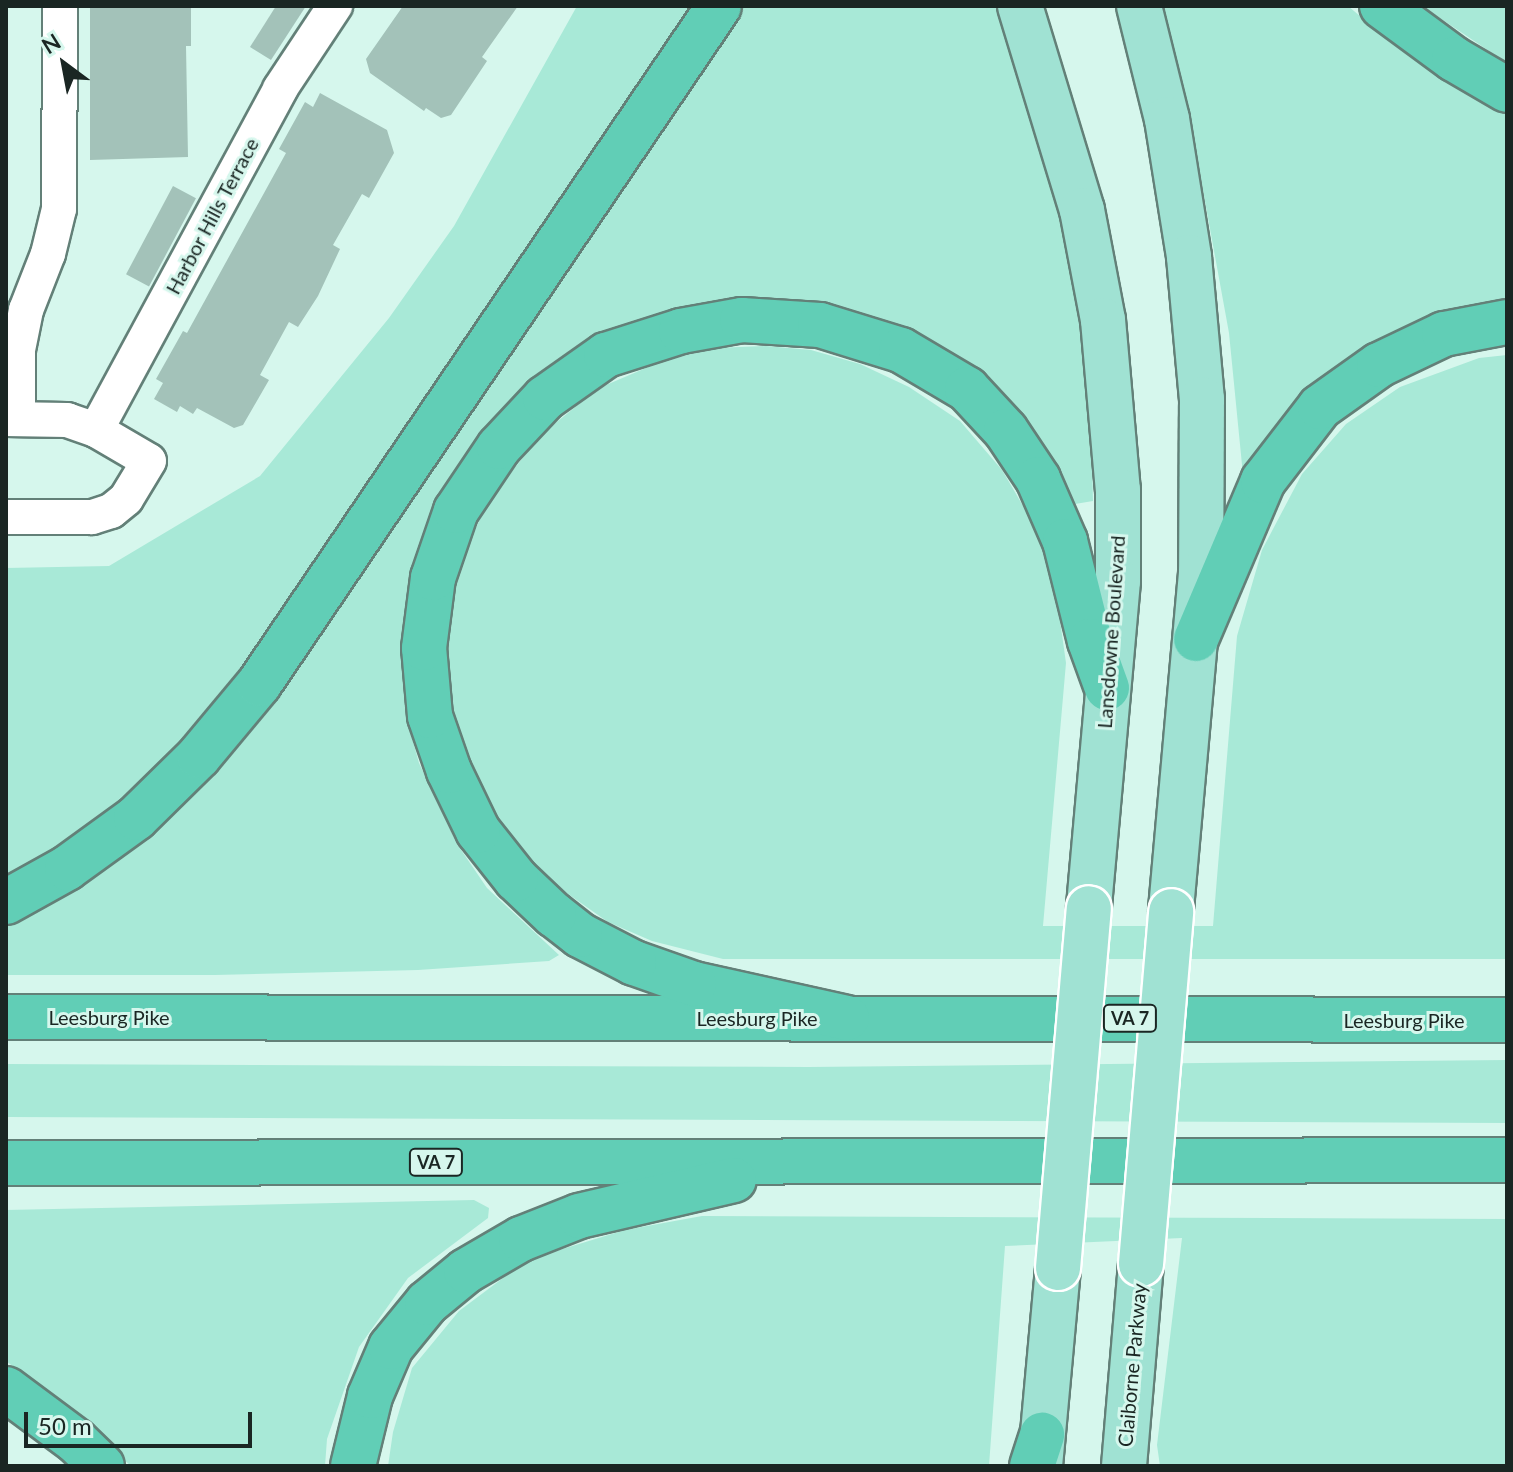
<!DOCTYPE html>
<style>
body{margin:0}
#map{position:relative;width:1513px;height:1472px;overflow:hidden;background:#d6f7ed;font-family:Lato,sans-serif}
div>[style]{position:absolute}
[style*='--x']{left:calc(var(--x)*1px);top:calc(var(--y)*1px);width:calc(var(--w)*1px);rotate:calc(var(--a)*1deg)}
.green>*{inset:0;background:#a8e9d7}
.building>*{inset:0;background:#a3c2b9;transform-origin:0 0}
.roads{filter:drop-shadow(2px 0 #638078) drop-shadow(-2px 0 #638078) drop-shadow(0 2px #638078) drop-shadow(0 -2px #638078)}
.minor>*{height:34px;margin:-17px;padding:0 17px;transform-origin:17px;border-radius:17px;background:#fff}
.major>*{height:44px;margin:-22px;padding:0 22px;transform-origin:22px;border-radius:22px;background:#a0e2d3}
.highway>*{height:44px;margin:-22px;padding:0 22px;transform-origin:22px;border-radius:22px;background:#61ceb6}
.bridges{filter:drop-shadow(2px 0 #fff) drop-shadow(-2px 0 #fff) drop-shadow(0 2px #fff) drop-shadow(0 -2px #fff)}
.major-bridge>*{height:44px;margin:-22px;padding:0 22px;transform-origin:22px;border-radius:22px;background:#a0e2d3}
span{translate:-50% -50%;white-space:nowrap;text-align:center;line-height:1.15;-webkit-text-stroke:6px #d6f7ed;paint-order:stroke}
.shield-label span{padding:2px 6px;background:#d6f7ed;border:2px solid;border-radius:6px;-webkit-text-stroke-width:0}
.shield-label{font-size:18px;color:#1a2623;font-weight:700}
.street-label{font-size:20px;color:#1a2623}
.frame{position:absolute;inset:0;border:8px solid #1a2623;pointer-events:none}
.north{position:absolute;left:24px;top:24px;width:80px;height:80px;-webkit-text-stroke:6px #d6f7ed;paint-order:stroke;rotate:328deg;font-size:22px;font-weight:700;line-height:32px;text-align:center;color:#1a2623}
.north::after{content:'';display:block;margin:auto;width:28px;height:36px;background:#1a2623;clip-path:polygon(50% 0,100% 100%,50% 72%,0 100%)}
.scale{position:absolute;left:24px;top:1412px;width:228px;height:36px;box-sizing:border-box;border:4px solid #1a2623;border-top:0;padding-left:10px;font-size:24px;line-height:28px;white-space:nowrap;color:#1a2623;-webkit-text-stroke:6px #d6f7ed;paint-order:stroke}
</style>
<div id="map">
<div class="green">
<div style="clip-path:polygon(577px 6px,691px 6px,215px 721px,97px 827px,6px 879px,6px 568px,109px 566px,260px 476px,389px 318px,454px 226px)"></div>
<div style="clip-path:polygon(731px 6px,999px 6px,1030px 94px,1060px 206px,1089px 348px,1093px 501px,1075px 504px,1049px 457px,1011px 404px,959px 360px,801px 304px,513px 400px,405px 682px,406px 716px,419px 763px,457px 844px,487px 888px,559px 955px,549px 961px,418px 970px,215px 975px,6px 975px,6px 916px,151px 823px)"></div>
<div style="clip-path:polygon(1157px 6px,1348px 6px,1398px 48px,1507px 115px,1507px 308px,1243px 475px,1229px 333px,1196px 152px)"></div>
<div style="clip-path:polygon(1422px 6px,1507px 6px,1507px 63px)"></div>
<div style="clip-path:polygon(766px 346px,811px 350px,860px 364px,909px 387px,960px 421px,1002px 470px,1036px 528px,1056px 592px,1066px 663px,1043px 926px,1213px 926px,1237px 636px,1262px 550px,1302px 474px,1346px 424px,1400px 387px,1479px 358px,1507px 355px,1507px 959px,723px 959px,652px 941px,608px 922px,541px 875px,509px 841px,461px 748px,450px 704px,445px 661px,458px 566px,490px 498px,543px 433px,599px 388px,660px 362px,715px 348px)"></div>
<div style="clip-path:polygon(1507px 1060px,1507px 1123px,6px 1117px,6px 1064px,808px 1067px)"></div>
<div style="clip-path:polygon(474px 1200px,489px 1208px,488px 1218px,408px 1278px,359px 1347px,327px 1439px,325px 1466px,131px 1466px,47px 1392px,6px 1361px,6px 1210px)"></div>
<div style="clip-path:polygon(702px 1216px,1507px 1219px,1507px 1466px,1160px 1466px,1157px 1445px,1182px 1238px,1005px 1246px,989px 1466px,388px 1466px,393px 1432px,412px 1368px,459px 1311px,515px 1269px,546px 1254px,625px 1230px)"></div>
</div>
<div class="building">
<div style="clip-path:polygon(90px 6px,191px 6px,191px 46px,186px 46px,188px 157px,90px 160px)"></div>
<div style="clip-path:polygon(276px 6px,306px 6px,271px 60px,250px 47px)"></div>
<div style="clip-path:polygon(403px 6px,518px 6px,482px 57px,487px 61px,451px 115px,441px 118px,426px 108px,424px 111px,370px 73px,366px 59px)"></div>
<div style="clip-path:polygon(320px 93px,387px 130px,394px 153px,369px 198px,362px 194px,333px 245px,340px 249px,318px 296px,298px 327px,289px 322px,260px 375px,269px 380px,243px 425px,234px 428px,197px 408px,193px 414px,180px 406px,177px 412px,154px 399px,163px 383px,156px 379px,183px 331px,187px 333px,286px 153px,279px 149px,305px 102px,313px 107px)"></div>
<div style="left:173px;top:186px;width:26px;height:100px;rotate:28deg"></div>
</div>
<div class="roads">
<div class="minor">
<div style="--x:6;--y:419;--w:61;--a:0.9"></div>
<div style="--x:67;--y:420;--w:31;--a:19"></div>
<div style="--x:96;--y:430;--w:61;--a:30.3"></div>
<div style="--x:149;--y:461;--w:44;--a:121.2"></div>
<div style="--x:126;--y:499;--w:19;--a:141"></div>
<div style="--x:111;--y:511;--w:20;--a:162"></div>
<div style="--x:92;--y:517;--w:86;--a:180"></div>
<div style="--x:18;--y:419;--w:69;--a:-90"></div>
<div style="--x:18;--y:350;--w:41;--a:-78.7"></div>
<div style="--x:26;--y:310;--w:60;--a:-68.6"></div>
<div style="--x:48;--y:254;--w:46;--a:-76.3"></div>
<div style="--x:59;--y:209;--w:203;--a:-89.7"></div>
<div style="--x:96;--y:430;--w:387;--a:-61.6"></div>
<div style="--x:280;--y:89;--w:100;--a:-56.5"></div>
</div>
<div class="major">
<div style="--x:1020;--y:6;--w:213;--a:73.1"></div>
<div style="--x:1082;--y:210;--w:112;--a:79.2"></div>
<div style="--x:1103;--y:320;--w:171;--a:85"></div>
<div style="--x:1118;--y:490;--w:91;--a:90"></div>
<div style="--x:1118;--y:581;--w:328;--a:95.1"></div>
<div style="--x:1139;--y:6;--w:116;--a:76.1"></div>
<div style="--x:1167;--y:119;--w:140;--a:80.9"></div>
<div style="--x:1189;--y:257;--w:143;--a:84.8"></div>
<div style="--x:1202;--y:399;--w:174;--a:90.3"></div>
<div style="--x:1201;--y:573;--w:339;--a:95.1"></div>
<div style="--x:1040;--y:1466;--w:199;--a:-84.8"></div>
<div style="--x:1124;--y:1466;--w:203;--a:-85.2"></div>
</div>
<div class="highway">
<div style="--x:1382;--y:6;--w:89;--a:36.4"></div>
<div style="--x:1454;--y:59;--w:61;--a:30.3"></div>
<div style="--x:1196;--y:639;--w:172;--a:-67"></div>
<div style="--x:1263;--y:481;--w:93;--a:-52.4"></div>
<div style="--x:1320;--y:407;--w:72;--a:-35.4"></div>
<div style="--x:1379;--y:365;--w:72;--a:-25.5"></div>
<div style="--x:1444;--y:334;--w:64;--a:-10.8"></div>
<div style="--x:6;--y:902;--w:70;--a:-29.1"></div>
<div style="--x:67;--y:868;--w:85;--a:-35.9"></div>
<div style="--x:136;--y:818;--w:88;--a:-44.5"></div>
<div style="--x:199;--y:756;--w:94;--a:-50.2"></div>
<div style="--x:259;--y:684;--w:819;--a:-55.84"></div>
<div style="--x:6;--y:1017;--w:1501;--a:0.11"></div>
<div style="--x:847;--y:1018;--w:157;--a:-167.5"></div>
<div style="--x:694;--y:984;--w:64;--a:-160.7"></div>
<div style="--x:634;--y:963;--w:61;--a:-152.6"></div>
<div style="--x:580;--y:935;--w:33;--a:-142"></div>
<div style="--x:554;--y:915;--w:52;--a:-136.5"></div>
<div style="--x:516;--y:879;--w:61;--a:-128.4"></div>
<div style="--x:478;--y:831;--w:67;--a:-115.8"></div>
<div style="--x:449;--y:771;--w:58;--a:-109.1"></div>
<div style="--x:430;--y:716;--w:68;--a:-95"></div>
<div style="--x:424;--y:648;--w:71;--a:-82.7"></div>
<div style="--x:433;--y:578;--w:71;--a:-71.1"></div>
<div style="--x:456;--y:511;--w:77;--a:-56.1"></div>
<div style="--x:499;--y:447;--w:67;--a:-46.8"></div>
<div style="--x:545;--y:398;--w:75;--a:-35.2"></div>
<div style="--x:606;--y:355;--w:79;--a:-17.7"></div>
<div style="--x:681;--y:331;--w:62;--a:-10.2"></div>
<div style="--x:742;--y:320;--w:78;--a:3.7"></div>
<div style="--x:820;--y:325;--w:85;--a:17.2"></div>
<div style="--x:901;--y:350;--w:77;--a:30.6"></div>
<div style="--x:967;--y:389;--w:57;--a:47.1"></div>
<div style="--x:1006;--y:431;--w:58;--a:56.3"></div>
<div style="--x:1038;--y:479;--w:68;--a:66.5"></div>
<div style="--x:1065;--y:541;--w:103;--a:76"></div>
<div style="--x:1090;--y:641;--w:50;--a:70.1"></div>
<div style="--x:6;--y:1163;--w:1501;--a:-0.11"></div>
<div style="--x:6;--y:1389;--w:87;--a:36.6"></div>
<div style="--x:76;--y:1441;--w:36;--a:44"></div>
<div style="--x:353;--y:1466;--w:72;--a:-76.3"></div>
<div style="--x:370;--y:1396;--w:53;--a:-66.8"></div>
<div style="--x:391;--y:1347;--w:57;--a:-50.7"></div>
<div style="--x:427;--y:1303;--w:50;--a:-39.4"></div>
<div style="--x:466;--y:1271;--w:64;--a:-30.2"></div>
<div style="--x:521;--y:1239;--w:62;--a:-21.6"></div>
<div style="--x:579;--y:1216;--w:159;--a:-13.1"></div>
<div style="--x:1032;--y:1466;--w:33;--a:-72"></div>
</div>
</div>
<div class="bridges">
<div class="major-bridge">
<div style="--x:1141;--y:1264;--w:354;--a:-85.1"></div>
<div style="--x:1058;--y:1268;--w:361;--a:-85.1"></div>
</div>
</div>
<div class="shield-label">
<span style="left:1130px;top:1018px">VA 7</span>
<span style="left:436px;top:1162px">VA 7</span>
</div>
<div class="street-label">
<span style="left:212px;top:216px;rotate:-62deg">Harbor Hills Terrace</span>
<span style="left:1111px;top:632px;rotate:-86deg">Lansdowne Boulevard</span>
<span style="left:109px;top:1017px">Leesburg Pike</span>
<span style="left:757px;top:1018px">Leesburg Pike</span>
<span style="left:1404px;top:1020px">Leesburg Pike</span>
<span style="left:1132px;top:1365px;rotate:-85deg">Claiborne Parkway</span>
</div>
<div class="frame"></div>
<div class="north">N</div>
<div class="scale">50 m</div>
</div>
